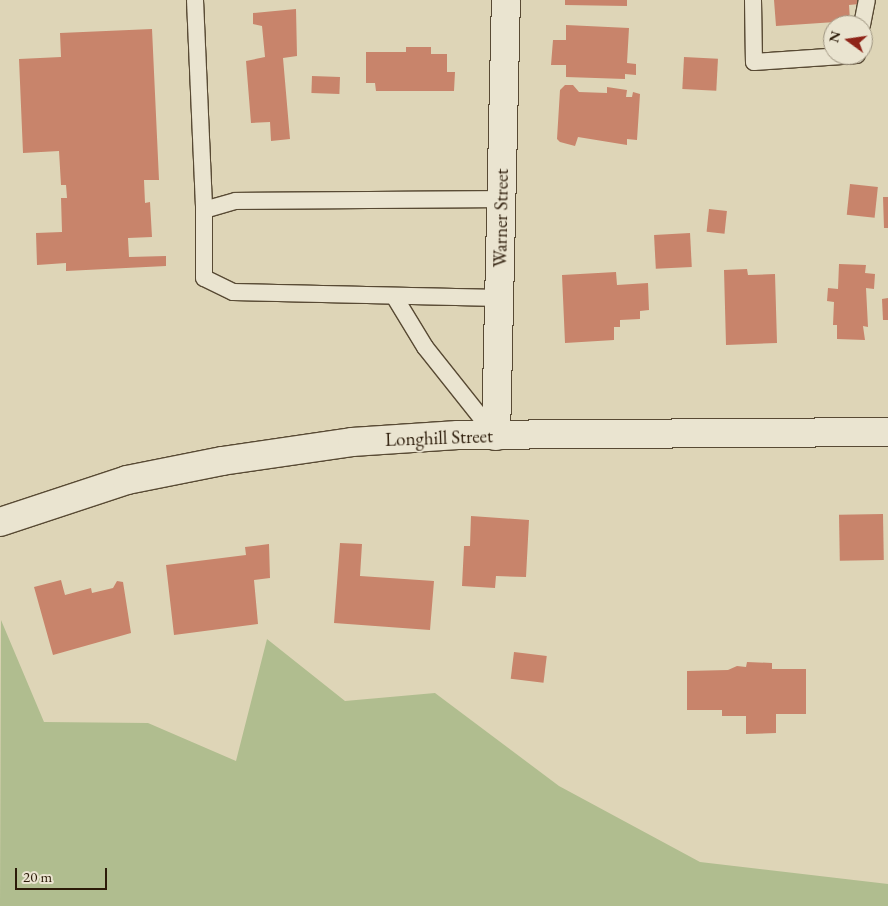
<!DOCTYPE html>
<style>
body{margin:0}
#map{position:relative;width:888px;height:906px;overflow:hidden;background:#ded5b7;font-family:"EB Garamond",serif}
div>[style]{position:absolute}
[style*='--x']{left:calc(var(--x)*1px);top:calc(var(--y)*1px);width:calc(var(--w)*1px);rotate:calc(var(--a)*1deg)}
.green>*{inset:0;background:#b0bd8f}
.building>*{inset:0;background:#c8846b;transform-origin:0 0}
.roads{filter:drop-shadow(1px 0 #584a34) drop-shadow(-1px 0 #584a34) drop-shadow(0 1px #584a34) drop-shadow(0 -1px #584a34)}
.service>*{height:16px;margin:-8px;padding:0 8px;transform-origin:8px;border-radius:8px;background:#eae4d0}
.minor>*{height:28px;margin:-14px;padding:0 14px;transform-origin:14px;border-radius:14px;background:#eae4d0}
.secondary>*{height:28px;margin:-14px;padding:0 14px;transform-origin:14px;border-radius:14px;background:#eae4d0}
span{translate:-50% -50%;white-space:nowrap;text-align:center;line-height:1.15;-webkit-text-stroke:4px #eae4d0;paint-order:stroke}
.street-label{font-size:19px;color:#2c1b09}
.north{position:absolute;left:823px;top:15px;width:50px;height:50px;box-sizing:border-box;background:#eae4d0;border:1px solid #9e9480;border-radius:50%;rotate:284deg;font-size:14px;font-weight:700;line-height:20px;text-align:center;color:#2c1b09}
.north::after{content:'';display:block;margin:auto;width:18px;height:22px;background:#8f2418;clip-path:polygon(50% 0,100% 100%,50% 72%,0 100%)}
.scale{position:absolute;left:15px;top:868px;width:92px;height:22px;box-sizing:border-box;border:2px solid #2c1b09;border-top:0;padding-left:6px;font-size:15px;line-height:18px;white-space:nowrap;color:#2c1b09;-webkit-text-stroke:4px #eae4d0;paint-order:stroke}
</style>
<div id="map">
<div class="green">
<div style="clip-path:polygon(1px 620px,44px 722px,148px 723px,236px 761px,267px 639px,345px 701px,435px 693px,559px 786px,700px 862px,888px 884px,888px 906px,0 906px)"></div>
</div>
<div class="building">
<div style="clip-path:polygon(565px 0,627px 0,627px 6px,565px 5px)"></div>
<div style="clip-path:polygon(774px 0,859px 0,859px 4px,849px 5px,850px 21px,776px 26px)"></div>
<div style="clip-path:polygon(296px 9px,297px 56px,283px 58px,290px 139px,271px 141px,270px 122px,251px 123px,246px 61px,265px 57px,262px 26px,253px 24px,253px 13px)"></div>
<div style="clip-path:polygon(566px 25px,629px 28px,627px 63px,636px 64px,636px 75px,625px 74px,625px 79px,566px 77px,566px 65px,551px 65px,553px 40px,566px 40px)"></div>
<div style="clip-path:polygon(152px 29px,159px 180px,144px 180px,145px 203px,150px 202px,152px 237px,128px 238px,129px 257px,166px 256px,166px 266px,66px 271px,66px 263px,37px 265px,36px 233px,62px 232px,61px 198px,67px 198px,66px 185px,61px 185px,59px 151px,23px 153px,19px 59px,61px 57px,60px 33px)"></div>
<div style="clip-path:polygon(406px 47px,431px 47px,431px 54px,447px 54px,447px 72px,455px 72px,454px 91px,376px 91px,375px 83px,366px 83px,366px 52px,406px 52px)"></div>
<div style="left:684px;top:57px;width:34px;height:32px;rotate:3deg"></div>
<div style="left:312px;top:76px;width:28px;height:17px;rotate:2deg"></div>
<div style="clip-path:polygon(573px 85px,579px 92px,607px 93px,607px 87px,627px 90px,626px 97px,632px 97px,633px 92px,640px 94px,637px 140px,627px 139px,627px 145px,578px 137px,575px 146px,560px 142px,557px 139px,560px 90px,565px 85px)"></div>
<div style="left:850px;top:184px;width:28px;height:31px;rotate:6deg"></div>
<div style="clip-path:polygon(883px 197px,888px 197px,888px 228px,884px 228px)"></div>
<div style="left:709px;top:209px;width:18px;height:23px;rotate:6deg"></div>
<div style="left:690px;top:233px;width:34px;height:36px;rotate:87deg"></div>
<div style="clip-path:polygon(839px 264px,866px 265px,865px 273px,875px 274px,874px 289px,866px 288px,868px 327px,863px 326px,865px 340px,837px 339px,837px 325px,833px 325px,834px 302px,827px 301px,828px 288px,838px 289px)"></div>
<div style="clip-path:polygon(747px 269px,748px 275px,775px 274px,777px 343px,726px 345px,724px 270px)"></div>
<div style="clip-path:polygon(616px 272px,617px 285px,648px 283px,649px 310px,640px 311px,640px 319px,620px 320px,620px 327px,614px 327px,614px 340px,565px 343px,562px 275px)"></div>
<div style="clip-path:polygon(888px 298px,888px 320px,883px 320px,882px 299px)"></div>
<div style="left:883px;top:514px;width:46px;height:44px;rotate:89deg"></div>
<div style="clip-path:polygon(471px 516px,529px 520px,526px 577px,496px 576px,495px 588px,462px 586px,464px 546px,470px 546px)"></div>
<div style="clip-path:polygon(340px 543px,362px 544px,360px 576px,434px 581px,430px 630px,334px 623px)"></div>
<div style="clip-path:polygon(269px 544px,270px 578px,254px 580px,258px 624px,174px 635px,166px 565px,246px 555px,245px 547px)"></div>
<div style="clip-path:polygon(61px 580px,65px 595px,91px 588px,92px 593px,113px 588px,117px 581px,123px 582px,131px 633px,53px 655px,34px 587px)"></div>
<div style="left:514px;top:652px;width:33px;height:27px;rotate:7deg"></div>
<div style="clip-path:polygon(747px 662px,772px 663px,772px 669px,806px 669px,806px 714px,776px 714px,776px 733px,746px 734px,746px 716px,722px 716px,722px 710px,687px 710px,687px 671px,728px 670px,737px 666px,746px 667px)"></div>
</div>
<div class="roads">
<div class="service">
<div style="--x:195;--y:0;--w:210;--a:87.5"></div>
<div style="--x:753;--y:0;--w:62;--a:89.1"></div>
<div style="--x:754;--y:62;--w:103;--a:-3.9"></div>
<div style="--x:862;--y:25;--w:25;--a:-79"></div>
<div style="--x:394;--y:296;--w:60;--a:58.7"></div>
<div style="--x:425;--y:347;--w:112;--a:51.5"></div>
<div style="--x:500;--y:298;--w:267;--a:-178.7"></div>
<div style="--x:233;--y:292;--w:32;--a:-154"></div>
<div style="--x:204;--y:278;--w:68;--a:-90"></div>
<div style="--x:204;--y:210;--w:33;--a:-16"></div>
<div style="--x:236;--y:201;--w:266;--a:-0.4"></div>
</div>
<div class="minor">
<div style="--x:496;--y:436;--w:436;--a:-88.7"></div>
</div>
<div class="secondary">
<div style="--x:0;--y:522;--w:134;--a:-18.3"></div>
<div style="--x:127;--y:480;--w:97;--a:-11.3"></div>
<div style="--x:222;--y:461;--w:131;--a:-8.3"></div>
<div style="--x:352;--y:442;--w:106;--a:-3.8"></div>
<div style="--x:458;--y:435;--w:430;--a:-0.4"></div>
</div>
</div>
<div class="street-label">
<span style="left:501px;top:218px;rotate:-89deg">Warner Street</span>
<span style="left:439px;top:438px;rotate:-2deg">Longhill Street</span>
</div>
<div class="north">N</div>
<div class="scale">20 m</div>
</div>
